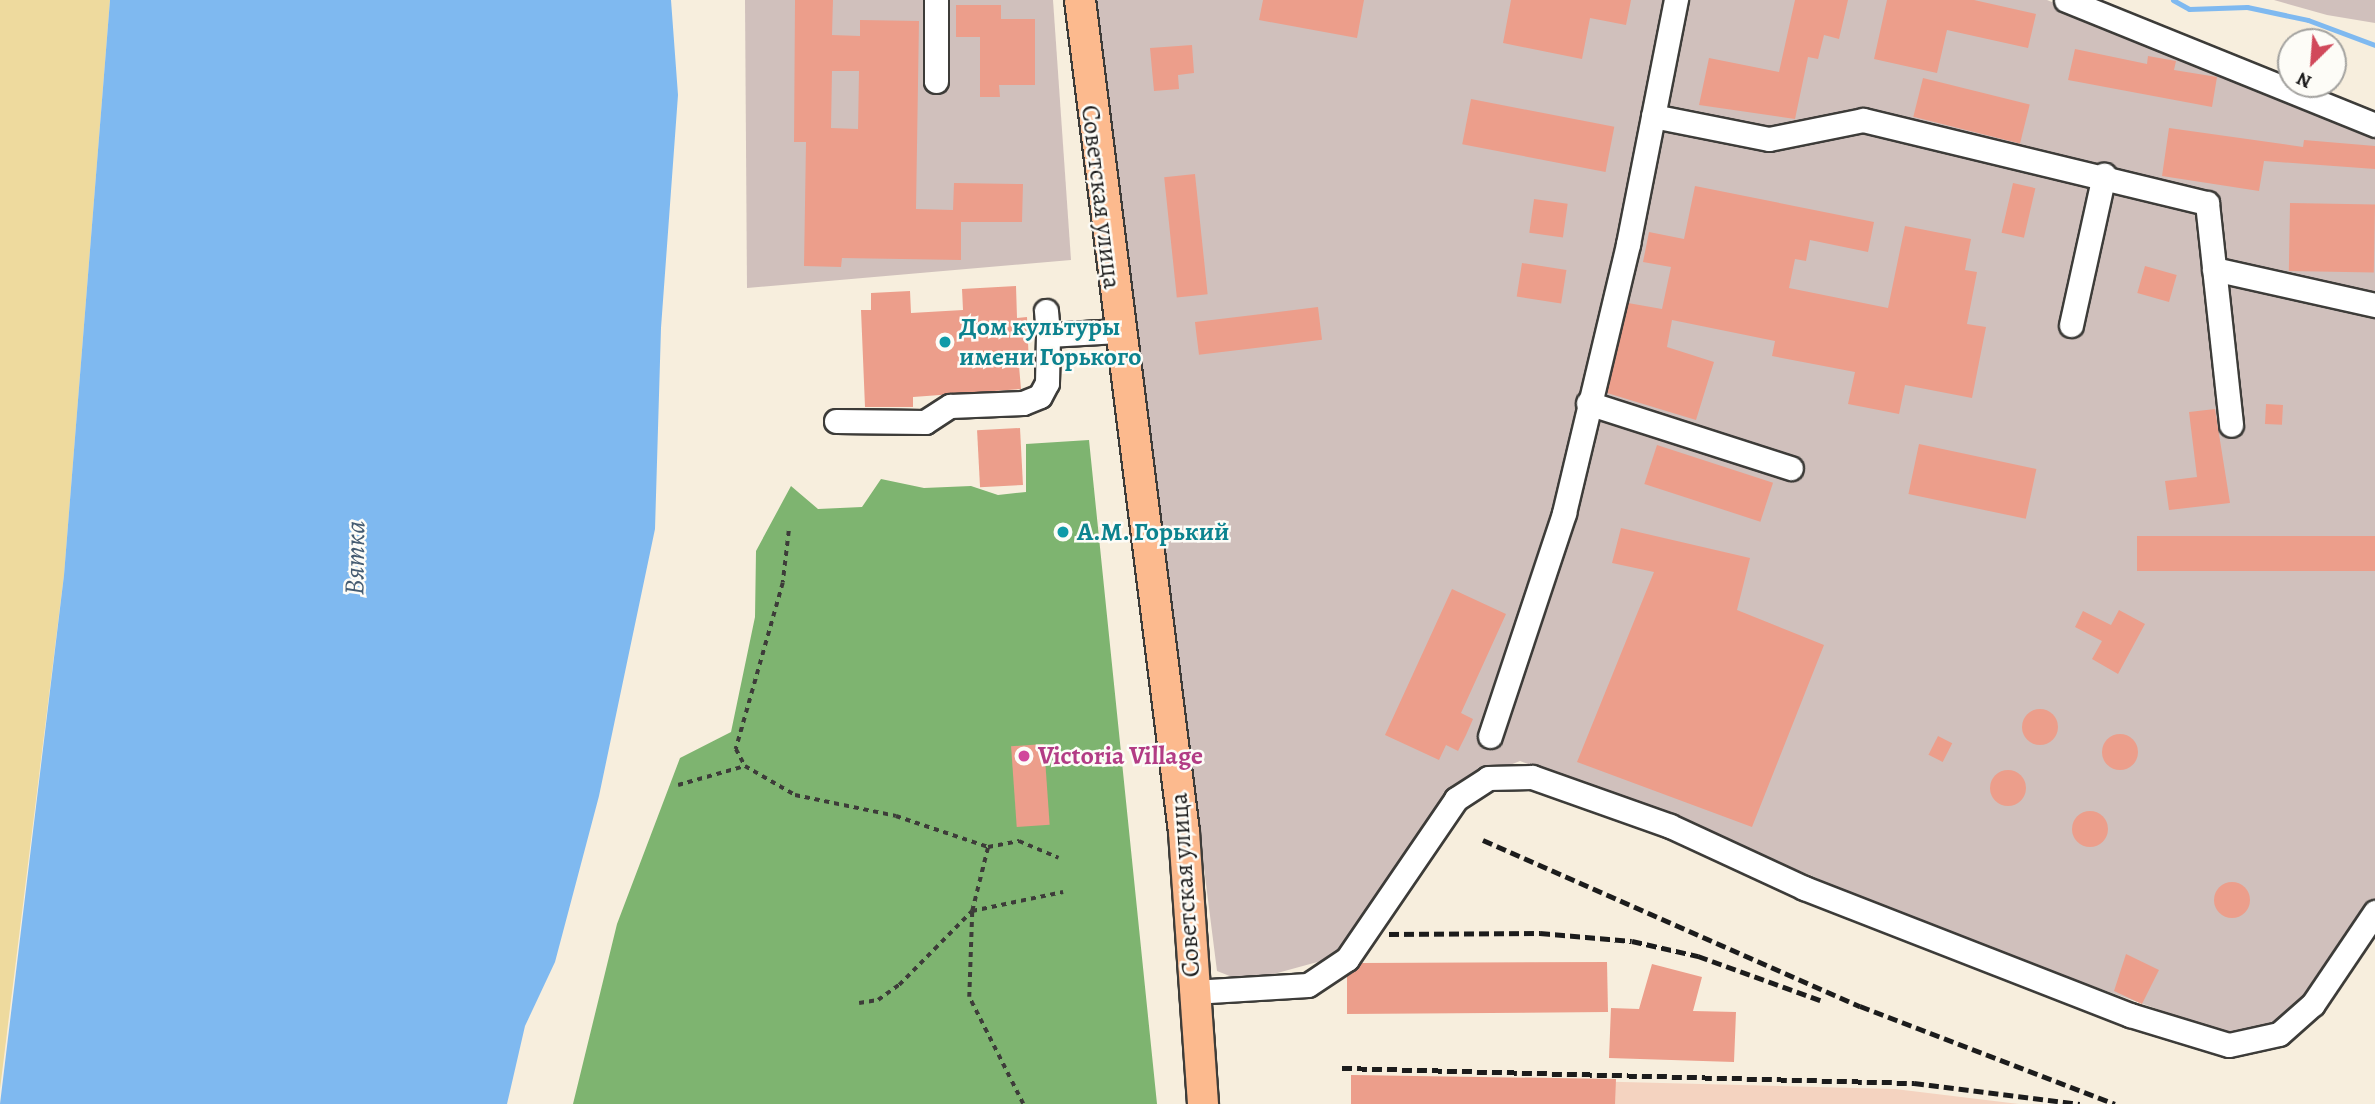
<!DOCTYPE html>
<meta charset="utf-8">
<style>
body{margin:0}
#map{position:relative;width:2375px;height:1104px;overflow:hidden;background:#f7eedd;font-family:Alegreya,serif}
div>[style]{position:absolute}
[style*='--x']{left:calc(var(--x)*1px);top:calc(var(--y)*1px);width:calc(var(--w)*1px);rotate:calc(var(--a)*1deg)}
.built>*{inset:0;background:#f4d3c0}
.industrial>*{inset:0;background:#d0c0bc}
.forest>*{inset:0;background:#7eb470}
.sand>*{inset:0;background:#eeda9e}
.water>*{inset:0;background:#7fb9f0}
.stream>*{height:5px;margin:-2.5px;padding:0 2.5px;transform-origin:2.5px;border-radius:2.5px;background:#7fb9f0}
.building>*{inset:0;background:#ec9e8b;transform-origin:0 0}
.round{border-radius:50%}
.path>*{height:3.5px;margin-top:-1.75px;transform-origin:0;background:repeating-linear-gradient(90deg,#3d3c39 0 5px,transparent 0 10px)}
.roads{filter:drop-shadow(2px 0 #3d3c39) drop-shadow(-2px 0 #3d3c39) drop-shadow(0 2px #3d3c39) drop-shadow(0 -2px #3d3c39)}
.minor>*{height:23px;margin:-11.5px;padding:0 11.5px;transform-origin:11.5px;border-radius:11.5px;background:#fff}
.major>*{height:30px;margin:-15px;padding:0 15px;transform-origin:15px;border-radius:15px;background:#fcba8e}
.rail>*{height:5px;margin-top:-2.5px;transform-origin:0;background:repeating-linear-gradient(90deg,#1c1c1c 0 10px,transparent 0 15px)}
.dots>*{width:19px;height:19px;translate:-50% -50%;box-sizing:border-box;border:4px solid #fdfcf7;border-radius:50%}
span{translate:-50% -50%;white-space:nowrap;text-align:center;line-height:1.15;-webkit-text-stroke:5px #fdfcf7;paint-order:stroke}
.street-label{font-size:26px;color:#1c1c1c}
.culture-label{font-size:26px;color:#0d838f;font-weight:700}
.left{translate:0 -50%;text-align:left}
.hotel-label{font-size:26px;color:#b23c85;font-weight:700}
.water-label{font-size:28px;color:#445b71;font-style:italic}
.north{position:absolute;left:2277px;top:28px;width:70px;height:70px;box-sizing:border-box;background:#fdfcf7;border:2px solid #a3a29f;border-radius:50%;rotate:205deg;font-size:19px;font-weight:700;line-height:28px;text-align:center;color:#1c1c1c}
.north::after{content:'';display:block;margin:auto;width:24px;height:32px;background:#d1495b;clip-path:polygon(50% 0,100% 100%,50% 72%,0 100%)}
</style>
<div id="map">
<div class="built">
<div style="clip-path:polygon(1351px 1075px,1895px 1089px,2019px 1104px,1351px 1104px)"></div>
</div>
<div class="industrial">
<div style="clip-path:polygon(745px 0,1053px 0,1071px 260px,747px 288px)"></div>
<div style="clip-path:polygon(1094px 0,2047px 0,2375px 132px,2375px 918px,2328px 976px,2268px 1030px,2236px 1037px,1910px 921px,1810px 875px,1520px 761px,1462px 784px,1332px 958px,1245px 982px,1217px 971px)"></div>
<div style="clip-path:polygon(2274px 0,2375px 0,2375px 23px,2327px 15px)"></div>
</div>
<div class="forest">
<div style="clip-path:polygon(1089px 440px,1157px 1104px,573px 1104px,617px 924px,680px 758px,731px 732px,755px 617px,756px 551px,791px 486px,818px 509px,862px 507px,881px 479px,924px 488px,971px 486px,998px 495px,1026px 492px,1026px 444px)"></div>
</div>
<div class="sand">
<div style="clip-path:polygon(0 0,110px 0,64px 575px,0 1089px)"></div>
</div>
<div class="water">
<div style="clip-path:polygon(110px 0,671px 0,678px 95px,661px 328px,655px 529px,599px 796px,555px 962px,525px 1026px,507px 1104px,0 1104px,64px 575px)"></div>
</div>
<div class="stream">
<div style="--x:2173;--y:0;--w:18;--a:29"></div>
<div style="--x:2189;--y:9;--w:58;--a:-2"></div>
<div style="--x:2247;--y:7;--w:62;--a:12"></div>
<div style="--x:2308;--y:20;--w:72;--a:20.5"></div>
</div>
<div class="building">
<div style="clip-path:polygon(evenodd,795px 0,833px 0,832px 35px,860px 36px,860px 20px,919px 21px,916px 209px,953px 210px,954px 183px,1023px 184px,1022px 222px,961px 222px,961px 260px,842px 258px,841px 267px,804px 266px,806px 142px,794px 142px,795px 0,832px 71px,859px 71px,858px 129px,831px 128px,832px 71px)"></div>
<div style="clip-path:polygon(1263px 0,1364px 0,1357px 38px,1259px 20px)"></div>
<div style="clip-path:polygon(1511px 0,1631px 0,1626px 25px,1590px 18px,1582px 59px,1503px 43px)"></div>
<div style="clip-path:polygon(1795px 0,1848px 0,1839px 39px,1824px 35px,1818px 59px,1808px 57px,1795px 119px,1699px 105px,1709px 58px,1779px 72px)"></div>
<div style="clip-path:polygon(1887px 0,1974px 0,2036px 14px,2028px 48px,1947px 30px,1937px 73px,1874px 59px)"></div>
<div style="clip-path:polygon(956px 5px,1001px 5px,1001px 19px,1035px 19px,1035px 85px,999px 85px,1000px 97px,980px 97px,980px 37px,956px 37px)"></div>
<div style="clip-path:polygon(1192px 45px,1194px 73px,1178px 75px,1179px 89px,1154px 91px,1150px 48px)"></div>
<div style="clip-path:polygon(2075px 49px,2147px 64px,2148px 56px,2176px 61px,2174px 70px,2217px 77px,2212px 107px,2068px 80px)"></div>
<div style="left:1923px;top:78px;width:110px;height:40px;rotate:14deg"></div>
<div style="left:1471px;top:99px;width:146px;height:46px;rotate:11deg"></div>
<div style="clip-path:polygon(2169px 128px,2303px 147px,2304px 140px,2375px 146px,2375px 169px,2264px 161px,2259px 191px,2162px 176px)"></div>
<div style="left:1195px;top:174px;width:121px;height:31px;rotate:84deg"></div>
<div style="left:2013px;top:183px;width:23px;height:51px;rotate:13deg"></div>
<div style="clip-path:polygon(1695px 186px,1874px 222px,1868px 252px,1810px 240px,1806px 261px,1795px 259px,1789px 288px,1888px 308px,1905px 226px,1971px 239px,1965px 270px,1977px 272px,1967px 324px,1986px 327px,1972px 398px,1905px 385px,1899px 414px,1848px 404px,1855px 372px,1772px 356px,1775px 341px,1672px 320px,1667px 347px,1714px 362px,1696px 420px,1607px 393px,1628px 303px,1662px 309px,1671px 267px,1643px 262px,1649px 232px,1684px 239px)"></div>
<div style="left:1534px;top:199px;width:34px;height:34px;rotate:8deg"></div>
<div style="left:2290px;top:203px;width:85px;height:68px;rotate:1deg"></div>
<div style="left:1522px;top:263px;width:45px;height:34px;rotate:9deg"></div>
<div style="left:2145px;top:266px;width:33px;height:28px;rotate:16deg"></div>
<div style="clip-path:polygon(1016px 286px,1017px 318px,1027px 317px,1029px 366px,1019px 366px,1021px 389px,913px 397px,913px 407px,865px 407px,861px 310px,871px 310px,871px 293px,910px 291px,911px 313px,963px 310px,962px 289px)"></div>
<div style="left:1318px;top:307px;width:33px;height:124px;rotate:83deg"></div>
<div style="left:2266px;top:404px;width:17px;height:20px;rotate:3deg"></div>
<div style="clip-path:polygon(2215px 409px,2230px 503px,2169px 510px,2165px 481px,2197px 477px,2189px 412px)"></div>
<div style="left:1020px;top:428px;width:57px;height:43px;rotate:87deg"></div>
<div style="left:1919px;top:444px;width:120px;height:51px;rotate:12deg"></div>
<div style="left:1657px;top:445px;width:122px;height:41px;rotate:18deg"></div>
<div style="clip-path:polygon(1621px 528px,1750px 558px,1737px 610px,1824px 645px,1752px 827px,1577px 762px,1654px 572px,1612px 563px)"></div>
<div style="left:2137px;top:536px;width:238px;height:35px"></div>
<div style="clip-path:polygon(1452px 589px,1506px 614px,1461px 713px,1473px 719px,1466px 735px,1458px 751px,1446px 745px,1439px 760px,1385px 735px)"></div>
<div style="clip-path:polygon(2119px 610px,2145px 624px,2118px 674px,2092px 659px,2102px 641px,2075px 627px,2083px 611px,2111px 625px)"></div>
<div class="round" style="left:2022px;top:709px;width:36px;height:36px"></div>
<div class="round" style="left:2102px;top:734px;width:36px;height:36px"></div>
<div style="left:1938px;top:736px;width:16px;height:21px;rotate:27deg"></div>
<div style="left:1044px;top:744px;width:81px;height:33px;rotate:86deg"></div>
<div class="round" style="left:1990px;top:770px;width:36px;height:36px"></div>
<div class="round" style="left:2072px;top:811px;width:36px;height:36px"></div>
<div class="round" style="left:2214px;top:882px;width:36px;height:36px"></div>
<div style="clip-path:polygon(2126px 954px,2159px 970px,2142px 1004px,2114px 991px)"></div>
<div style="clip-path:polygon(1607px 962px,1608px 1012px,1347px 1014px,1347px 976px,1361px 963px)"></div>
<div style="clip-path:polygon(1652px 964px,1702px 977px,1693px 1011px,1736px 1012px,1734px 1062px,1609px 1058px,1611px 1008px,1639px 1009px)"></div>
<div style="clip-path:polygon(1351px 1075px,1616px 1079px,1615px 1104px,1351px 1104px)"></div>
</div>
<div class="path">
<div style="--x:789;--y:531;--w:52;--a:96.6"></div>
<div style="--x:783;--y:583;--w:173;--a:105.8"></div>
<div style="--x:736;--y:749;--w:19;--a:62"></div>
<div style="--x:745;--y:766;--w:58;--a:30.1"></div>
<div style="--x:795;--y:795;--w:103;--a:11.7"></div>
<div style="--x:896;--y:816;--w:97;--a:18.6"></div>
<div style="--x:678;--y:785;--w:70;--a:-15.8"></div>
<div style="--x:859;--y:1003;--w:19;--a:-9"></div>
<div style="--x:878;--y:1000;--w:26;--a:-36"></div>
<div style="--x:899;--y:985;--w:104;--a:-45.4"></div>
<div style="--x:972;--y:911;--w:93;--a:-11.8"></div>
<div style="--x:1023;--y:1104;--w:120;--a:-116.8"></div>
<div style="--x:969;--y:997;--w:86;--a:-88"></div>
<div style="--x:972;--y:911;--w:66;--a:-76"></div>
<div style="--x:988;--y:847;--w:32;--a:-11"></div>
<div style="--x:1019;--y:841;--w:43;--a:23"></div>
</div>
<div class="roads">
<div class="minor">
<div style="--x:936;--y:0;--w:81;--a:90"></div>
<div style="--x:2066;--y:0;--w:333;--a:22"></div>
<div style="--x:1653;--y:116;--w:118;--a:11.2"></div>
<div style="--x:1769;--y:139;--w:96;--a:-11.4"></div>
<div style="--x:1863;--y:120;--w:354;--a:13.6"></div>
<div style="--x:2207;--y:203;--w:223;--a:83.8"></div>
<div style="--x:2214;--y:269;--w:165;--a:12.6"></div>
<div style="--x:1046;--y:311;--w:24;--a:85"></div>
<div style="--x:2071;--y:325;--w:154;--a:-77.6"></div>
<div style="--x:1588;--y:403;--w:213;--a:17.8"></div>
<div style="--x:836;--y:421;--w:89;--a:0.6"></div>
<div style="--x:925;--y:422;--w:30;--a:-33"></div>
<div style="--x:950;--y:406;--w:73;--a:-2.4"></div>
<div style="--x:1023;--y:403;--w:18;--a:-22"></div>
<div style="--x:1040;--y:396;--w:15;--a:-62"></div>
<div style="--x:1047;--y:383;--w:48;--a:-88.8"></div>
<div style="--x:1048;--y:335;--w:70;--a:-3.3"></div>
<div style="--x:1490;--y:736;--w:235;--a:-71.6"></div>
<div style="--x:1564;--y:513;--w:277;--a:-76.6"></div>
<div style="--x:1628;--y:244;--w:249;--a:-78.9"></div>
<div style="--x:1193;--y:992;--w:115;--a:-3.5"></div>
<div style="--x:1308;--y:985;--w:47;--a:-33.7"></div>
<div style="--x:1347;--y:959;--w:194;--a:-55.7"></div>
<div style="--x:1456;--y:799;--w:38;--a:-33"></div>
<div style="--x:1488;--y:778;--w:44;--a:-1.3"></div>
<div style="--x:1532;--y:777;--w:146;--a:19.5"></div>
<div style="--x:1670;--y:826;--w:148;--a:24.8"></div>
<div style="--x:1804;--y:888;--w:350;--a:21.3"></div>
<div style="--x:2130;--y:1015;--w:103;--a:16.9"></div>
<div style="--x:2229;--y:1045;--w:51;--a:-12.4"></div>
<div style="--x:2279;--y:1034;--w:45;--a:-41.4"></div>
<div style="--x:2313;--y:1004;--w:111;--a:-56"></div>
</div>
<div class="major">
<div style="--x:1080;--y:0;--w:838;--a:82.87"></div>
<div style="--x:1184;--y:832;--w:273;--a:86"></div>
</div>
</div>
<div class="rail">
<div style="--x:1483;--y:840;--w:412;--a:23.8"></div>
<div style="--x:1860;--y:1006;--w:273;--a:21"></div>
<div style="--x:1389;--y:934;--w:151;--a:-0.4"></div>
<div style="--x:1540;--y:933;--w:92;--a:5"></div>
<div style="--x:1632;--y:941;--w:68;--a:12.8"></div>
<div style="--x:1698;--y:956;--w:135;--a:19.9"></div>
<div style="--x:1342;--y:1068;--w:572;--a:1.5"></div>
<div style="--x:1914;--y:1083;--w:167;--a:7.2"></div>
</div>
<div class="dots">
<div style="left:945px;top:342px;background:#0f9aa8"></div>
<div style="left:1063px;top:532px;background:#0f9aa8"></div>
<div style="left:1024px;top:756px;background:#d1479c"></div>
</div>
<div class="street-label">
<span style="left:1101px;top:197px;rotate:83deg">Советская улица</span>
<span style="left:1185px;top:885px;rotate:-94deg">Советская улица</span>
</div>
<div class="culture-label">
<span class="left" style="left:959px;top:342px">Дом культуры<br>имени Горького</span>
<span class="left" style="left:1077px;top:532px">А.М. Горький</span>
</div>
<div class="hotel-label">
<span class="left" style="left:1038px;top:756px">Victoria Village</span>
</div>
<div class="water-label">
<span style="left:355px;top:558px;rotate:-89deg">Вятка</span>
</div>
<div class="north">N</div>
</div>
